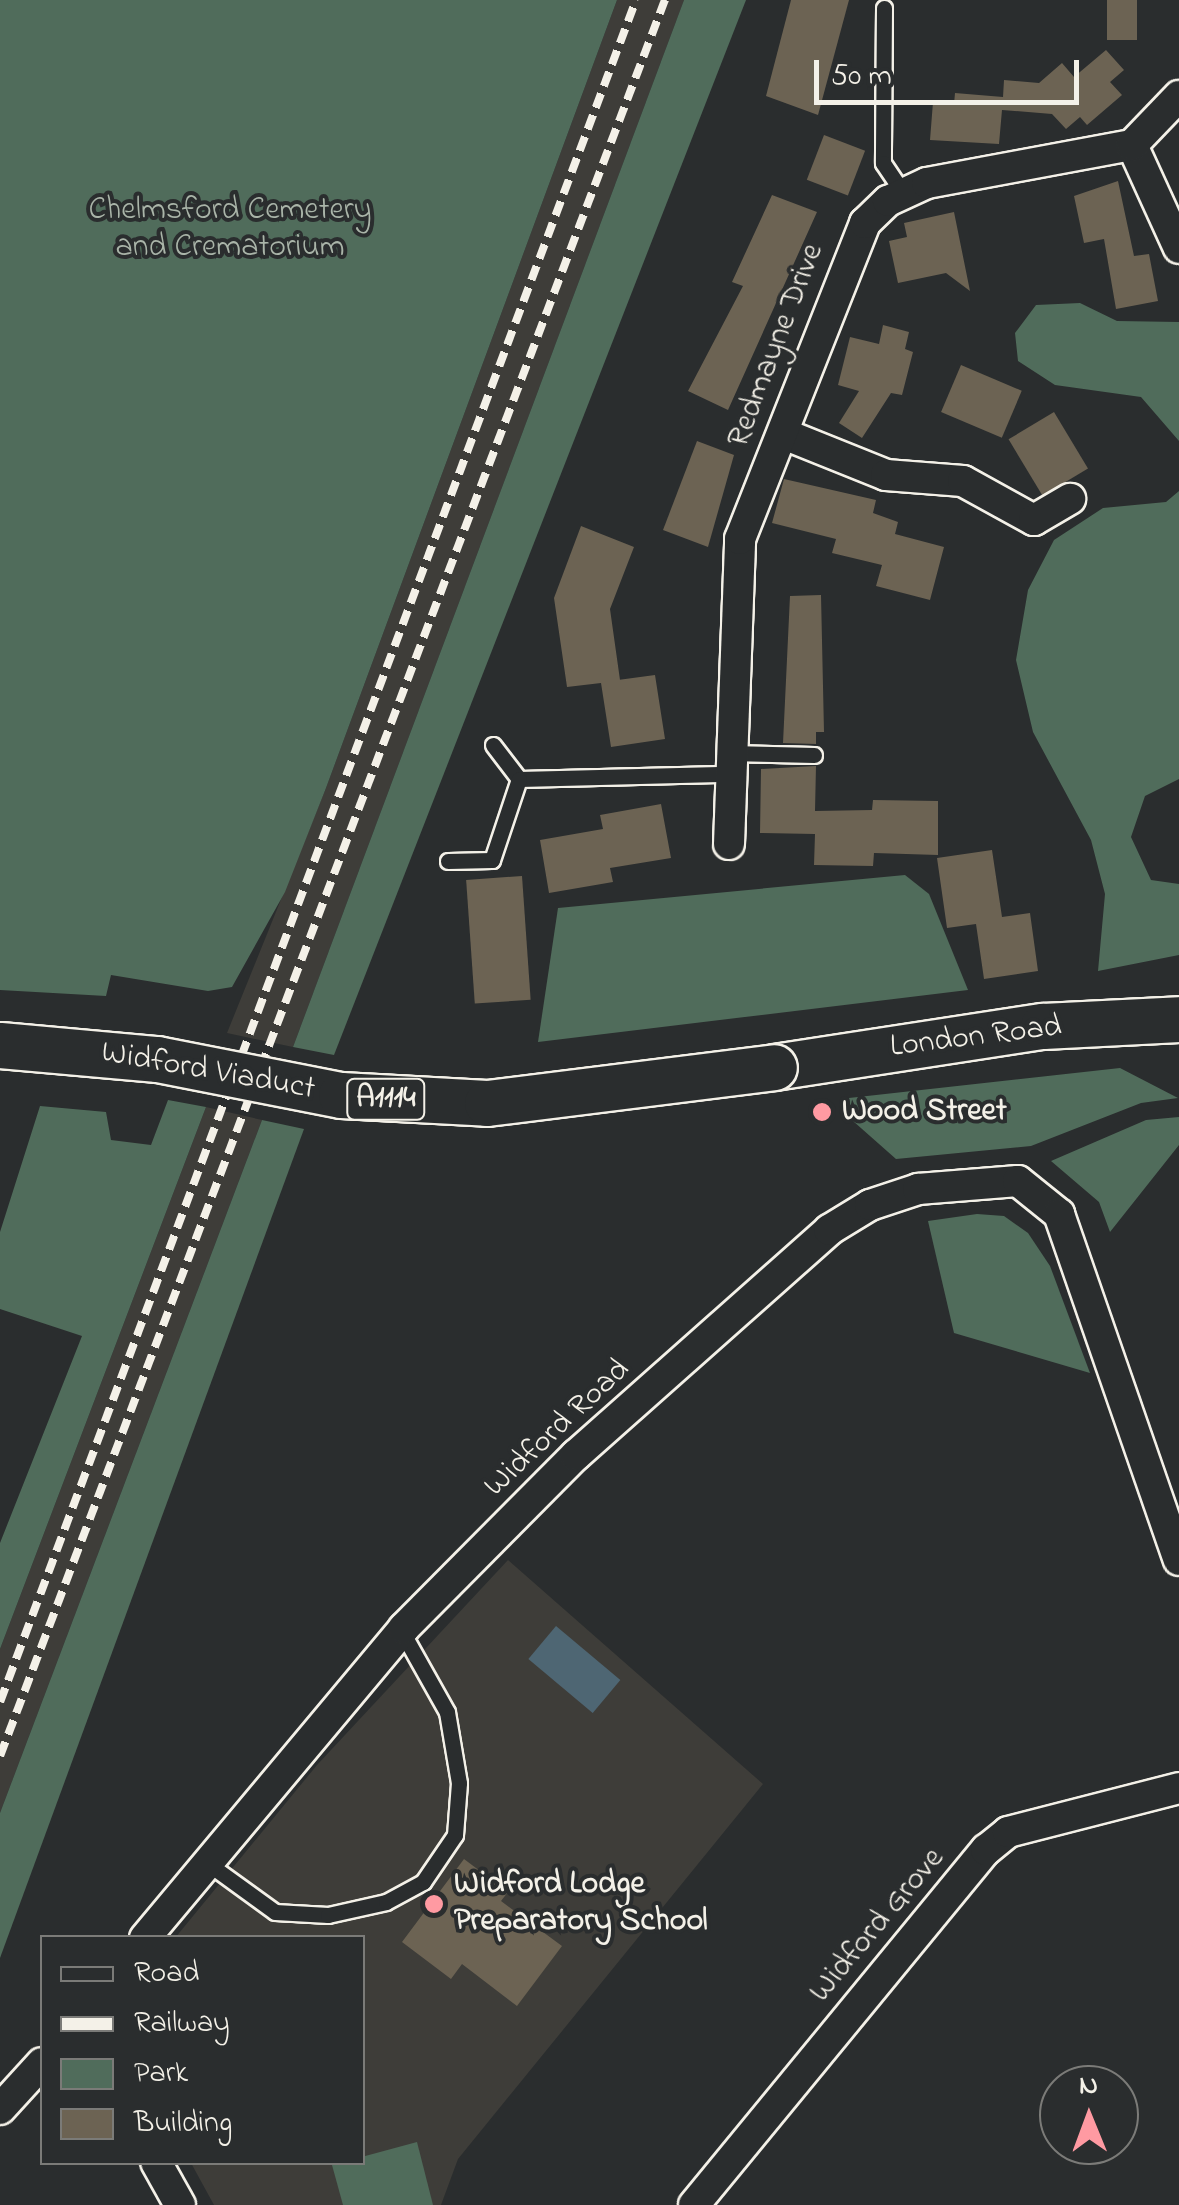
<!DOCTYPE html>
<style>
body{margin:0}
#map{position:relative;width:1179px;height:2205px;overflow:hidden;background:#2a2d2e;font-family:"Indie Flower",sans-serif}
div>[style]{position:absolute}
[style*='--x']{left:calc(var(--x)*1px);top:calc(var(--y)*1px);width:calc(var(--w)*1px);rotate:calc(var(--a)*1deg)}
.built>*{inset:0;background:#3e3d39}
.green>*{inset:0;background:#506c5b}
.water>*{inset:0;background:#4e6673;transform-origin:0 0}
.building>*{inset:0;background:#6c6353;transform-origin:0 0}
.roads{filter:drop-shadow(2px 0 #f4f1e8) drop-shadow(-2px 0 #f4f1e8) drop-shadow(0 2px #f4f1e8) drop-shadow(0 -2px #f4f1e8)}
.lane>*{height:15px;margin:-7.5px;padding:0 7.5px;transform-origin:7.5px;border-radius:7.5px;background:#2a2d2e}
.street>*{height:30px;margin:-15px;padding:0 15px;transform-origin:15px;border-radius:15px;background:#2a2d2e}
.primary>*{height:45px;margin:-22.5px;padding:0 22.5px;transform-origin:22.5px;border-radius:22.5px;background:#2a2d2e}
.rail>*{height:8px;margin-top:-4px;transform-origin:0;background:repeating-linear-gradient(90deg,#f4f1e8 0 15px,transparent 0 23px)}
.bridges{filter:drop-shadow(2px 0 #f4f1e8) drop-shadow(-2px 0 #f4f1e8) drop-shadow(0 2px #f4f1e8) drop-shadow(0 -2px #f4f1e8)}
.primary-bridge>*{height:45px;margin:-22.5px;padding:0 22.5px;transform-origin:22.5px;border-radius:22.5px;background:#2a2d2e}
.dots>*{width:28px;height:28px;translate:-50% -50%;box-sizing:border-box;border:5px solid #2a2d2e;border-radius:50%}
span{translate:-50% -50%;white-space:nowrap;text-align:center;line-height:1.15;-webkit-text-stroke:8px #2a2d2e;paint-order:stroke}
.shield-label span{padding:2px 8px;background:#2a2d2e;border:2px solid;border-radius:8px;-webkit-text-stroke-width:0}
.shield-label{font-size:30px;color:#f4f1e8;font-weight:700}
.park-label{font-size:32px;color:#aab5a9}
.street-label{font-size:32px;color:#f4f1e8}
.poi-label{font-size:32px;color:#f4f1e8;font-weight:700}
.left{translate:0 -50%;text-align:left}
.legend{position:absolute;left:40px;top:1935px;width:325px;height:230px;box-sizing:border-box;background:#2a2d2e;border:2px solid #7b7b78;margin:0;padding:12px 18px;list-style:none;font-size:30px;color:#f4f1e8}
.legend li{display:flex;align-items:center;gap:20px;height:50px}
.legend b{width:50px;border:2px solid #7b7b78}
.north{position:absolute;left:1039px;top:2065px;width:100px;height:100px;box-sizing:border-box;background:#2a2d2e;border:2px solid #7b7b78;border-radius:50%;rotate:359deg;font-size:28px;font-weight:700;line-height:40px;text-align:center;color:#f4f1e8}
.north::after{content:'';display:block;margin:auto;width:35px;height:45px;background:#ff9aa2;clip-path:polygon(50% 0,100% 100%,50% 72%,0 100%)}
.scale{position:absolute;left:814px;top:60px;width:265px;height:45px;box-sizing:border-box;border:5px solid #f4f1e8;border-top:0;padding-left:12px;font-size:30px;line-height:35px;white-space:nowrap;color:#f4f1e8;-webkit-text-stroke:8px #2a2d2e;paint-order:stroke}
</style>
<div id="map">
<div class="built">
<div style="clip-path:polygon(617px 0,684px 0,293px 1047px,227px 1033px,326px 788px)"></div>
<div style="clip-path:polygon(206px 1107px,262px 1120px,0 1813px,0 1649px)"></div>
<div style="clip-path:polygon(508px 1560px,763px 1784px,458px 2159px,441px 2205px,214px 2205px,191px 2163px,362px 2162px,362px 1938px,175px 1938px,317px 1765px)"></div>
</div>
<div class="green">
<div style="clip-path:polygon(0 0,617px 0,326px 788px,285px 892px,232px 987px,208px 991px,111px 975px,106px 996px,0 990px)"></div>
<div style="clip-path:polygon(684px 0,746px 0,334px 1055px,293px 1047px)"></div>
<div style="clip-path:polygon(1080px 303px,1117px 321px,1179px 322px,1179px 441px,1141px 397px,1055px 385px,1018px 361px,1015px 333px,1036px 305px)"></div>
<div style="clip-path:polygon(1179px 491px,1179px 779px,1145px 796px,1131px 837px,1151px 880px,1179px 884px,1179px 955px,1098px 971px,1105px 894px,1091px 840px,1033px 732px,1016px 660px,1028px 590px,1054px 540px,1103px 508px,1166px 502px)"></div>
<div style="clip-path:polygon(905px 875px,929px 894px,968px 990px,538px 1042px,558px 908px)"></div>
<div style="clip-path:polygon(1120px 1068px,1178px 1098px,1141px 1103px,1031px 1146px,896px 1159px,853px 1121px,849px 1098px)"></div>
<div style="clip-path:polygon(168px 1100px,206px 1107px,0 1649px,0 1543px,82px 1336px,0 1309px,0 1232px,40px 1106px,106px 1112px,111px 1140px,151px 1145px)"></div>
<div style="clip-path:polygon(1179px 1117px,1179px 1145px,1110px 1232px,1099px 1202px,1051px 1161px,1146px 1120px)"></div>
<div style="clip-path:polygon(262px 1120px,304px 1129px,0 1958px,0 1813px)"></div>
<div style="clip-path:polygon(977px 1214px,1004px 1216px,1028px 1233px,1050px 1266px,1090px 1373px,954px 1333px,928px 1221px)"></div>
<div style="clip-path:polygon(417px 2142px,433px 2205px,343px 2205px,332px 2165px)"></div>
</div>
<div class="water">
<div style="left:556px;top:1626px;width:84px;height:43px;rotate:40deg"></div>
</div>
<div class="building">
<div style="clip-path:polygon(791px 0,849px 0,818px 115px,766px 96px)"></div>
<div style="left:1107px;top:0;width:30px;height:40px"></div>
<div style="clip-path:polygon(1106px 50px,1124px 70px,1110px 82px,1122px 95px,1087px 125px,1080px 117px,1066px 129px,1052px 114px,1002px 110px,999px 144px,930px 140px,933px 102px,954px 104px,955px 93px,1003px 97px,1004px 80px,1039px 83px,1062px 63px,1074px 77px)"></div>
<div style="left:824px;top:135px;width:44px;height:48px;rotate:21deg"></div>
<div style="clip-path:polygon(1118px 181px,1134px 256px,1149px 254px,1158px 301px,1116px 309px,1104px 239px,1084px 243px,1074px 196px)"></div>
<div style="clip-path:polygon(772px 195px,817px 212px,728px 410px,688px 391px,743px 286px,732px 282px)"></div>
<div style="clip-path:polygon(954px 212px,970px 291px,946px 273px,898px 283px,889px 241px,907px 237px,904px 223px)"></div>
<div style="clip-path:polygon(883px 325px,909px 332px,905px 349px,913px 352px,902px 395px,891px 393px,862px 438px,839px 423px,859px 391px,838px 385px,850px 337px,879px 344px)"></div>
<div style="left:961px;top:365px;width:66px;height:51px;rotate:23deg"></div>
<div style="left:1054px;top:412px;width:66px;height:53px;rotate:59deg"></div>
<div style="clip-path:polygon(697px 441px,734px 455px,708px 547px,663px 530px)"></div>
<div style="clip-path:polygon(784px 479px,876px 500px,873px 513px,898px 522px,895px 534px,944px 547px,930px 600px,876px 586px,882px 565px,832px 553px,836px 539px,772px 523px)"></div>
<div style="clip-path:polygon(581px 526px,634px 547px,610px 609px,620px 680px,603px 682px,655px 675px,665px 739px,611px 747px,601px 683px,567px 687px,554px 598px)"></div>
<div style="clip-path:polygon(821px 595px,824px 732px,816px 732px,816px 744px,783px 743px,790px 596px)"></div>
<div style="clip-path:polygon(816px 766px,815px 811px,872px 810px,873px 800px,938px 801px,938px 855px,874px 853px,873px 866px,814px 865px,815px 834px,760px 833px,761px 769px)"></div>
<div style="clip-path:polygon(661px 804px,671px 858px,610px 868px,613px 882px,549px 893px,540px 840px,603px 829px,600px 815px)"></div>
<div style="clip-path:polygon(992px 850px,1002px 917px,1030px 913px,1038px 971px,984px 979px,976px 924px,947px 928px,937px 858px)"></div>
<div style="left:522px;top:876px;width:124px;height:56px;rotate:86deg"></div>
<div style="clip-path:polygon(464px 1859px,508px 1892px,501px 1901px,562px 1946px,517px 2006px,462px 1964px,451px 1979px,402px 1942px)"></div>
</div>
<div class="roads">
<div class="lane">
<div style="--x:884;--y:8;--w:155;--a:90.4"></div>
<div style="--x:883;--y:163;--w:37;--a:56"></div>
<div style="--x:493;--y:745;--w:43;--a:52.6"></div>
<div style="--x:519;--y:779;--w:210;--a:-1.4"></div>
<div style="--x:730;--y:753;--w:84;--a:1.4"></div>
<div style="--x:448;--y:861;--w:44;--a:-1.3"></div>
<div style="--x:492;--y:860;--w:85;--a:-71.6"></div>
<div style="--x:206;--y:1862;--w:85;--a:35.9"></div>
<div style="--x:275;--y:1912;--w:53;--a:3.2"></div>
<div style="--x:328;--y:1915;--w:59;--a:-12.6"></div>
<div style="--x:386;--y:1902;--w:42;--a:-28.4"></div>
<div style="--x:423;--y:1882;--w:57;--a:-55.8"></div>
<div style="--x:455;--y:1835;--w:52;--a:-85.6"></div>
<div style="--x:459;--y:1783;--w:72;--a:-99.6"></div>
<div style="--x:447;--y:1712;--w:94;--a:-119.3"></div>
</div>
<div class="street">
<div style="--x:1132;--y:145;--w:113;--a:65.5"></div>
<div style="--x:784;--y:434;--w:110;--a:21.9"></div>
<div style="--x:886;--y:475;--w:77;--a:4.5"></div>
<div style="--x:963;--y:481;--w:81;--a:28.8"></div>
<div style="--x:1034;--y:520;--w:42;--a:-30.3"></div>
<div style="--x:729;--y:844;--w:305;--a:-87.9"></div>
<div style="--x:740;--y:539;--w:340;--a:-68.4"></div>
<div style="--x:865;--y:223;--w:32;--a:-44"></div>
<div style="--x:888;--y:201;--w:43;--a:-24.8"></div>
<div style="--x:927;--y:183;--w:208;--a:-10.5"></div>
<div style="--x:1132;--y:145;--w:68;--a:-46.2"></div>
<div style="--x:145;--y:1938;--w:404;--a:-50.1"></div>
<div style="--x:404;--y:1628;--w:244;--a:-45.2"></div>
<div style="--x:576;--y:1455;--w:339;--a:-41.6"></div>
<div style="--x:829;--y:1230;--w:48;--a:-31.4"></div>
<div style="--x:870;--y:1205;--w:51;--a:-18.4"></div>
<div style="--x:918;--y:1189;--w:100;--a:-4.6"></div>
<div style="--x:1018;--y:1181;--w:53;--a:38.8"></div>
<div style="--x:1059;--y:1214;--w:366;--a:70.9"></div>
<div style="--x:0;--y:2109;--w:62;--a:-47.6"></div>
<div style="--x:156;--y:2162;--w:49;--a:60.8"></div>
<div style="--x:694;--y:2205;--w:460;--a:-50.6"></div>
<div style="--x:986;--y:1850;--w:28;--a:-39"></div>
<div style="--x:1008;--y:1832;--w:177;--a:-14.4"></div>
</div>
<div class="primary">
<div style="--x:774;--y:1067;--w:272;--a:-8.7"></div>
<div style="--x:1043;--y:1026;--w:136;--a:-2.9"></div>
</div>
</div>
<div class="rail">
<div style="--x:0;--y:1702;--w:1817;--a:-69.51"></div>
<div style="--x:0;--y:1756;--w:1878;--a:-69.26"></div>
</div>
<div class="bridges">
<div class="primary-bridge">
<div style="--x:0;--y:1045;--w:158;--a:5.1"></div>
<div style="--x:157;--y:1059;--w:187;--a:11.1"></div>
<div style="--x:341;--y:1095;--w:146;--a:3.1"></div>
<div style="--x:487;--y:1103;--w:289;--a:-7.1"></div>
</div>
</div>
<div class="dots">
<div style="left:822px;top:1112px;background:#ff9aa2"></div>
<div style="left:434px;top:1904px;background:#ff9aa2"></div>
</div>
<div class="shield-label">
<span style="left:386px;top:1099px">A1114</span>
</div>
<div class="park-label">
<span style="left:230px;top:230px">Chelmsford Cemetery<br>and Crematorium</span>
</div>
<div class="street-label">
<span style="left:777px;top:346px;rotate:-69deg">Redmayne Drive</span>
<span style="left:976px;top:1038px;rotate:-7deg">London Road</span>
<span style="left:208px;top:1072px;rotate:10deg">Widford Viaduct</span>
<span style="left:558px;top:1429px;rotate:-43deg">Widford Road</span>
<span style="left:878px;top:1926px;rotate:-50deg">Widford Grove</span>
</div>
<div class="poi-label">
<span class="left" style="left:842px;top:1112px">Wood Street</span>
<span class="left" style="left:454px;top:1904px">Widford Lodge<br>Preparatory School</span>
</div>
<ul class="legend">
<li><b style="height:12px;background:#2a2d2e"></b>Road</li>
<li><b style="height:12px;background:#f4f1e8"></b>Railway</li>
<li><b style="height:28px;background:#506c5b"></b>Park</li>
<li><b style="height:28px;background:#6c6353"></b>Building</li>
</ul>
<div class="north">N</div>
<div class="scale">50 m</div>
</div>
